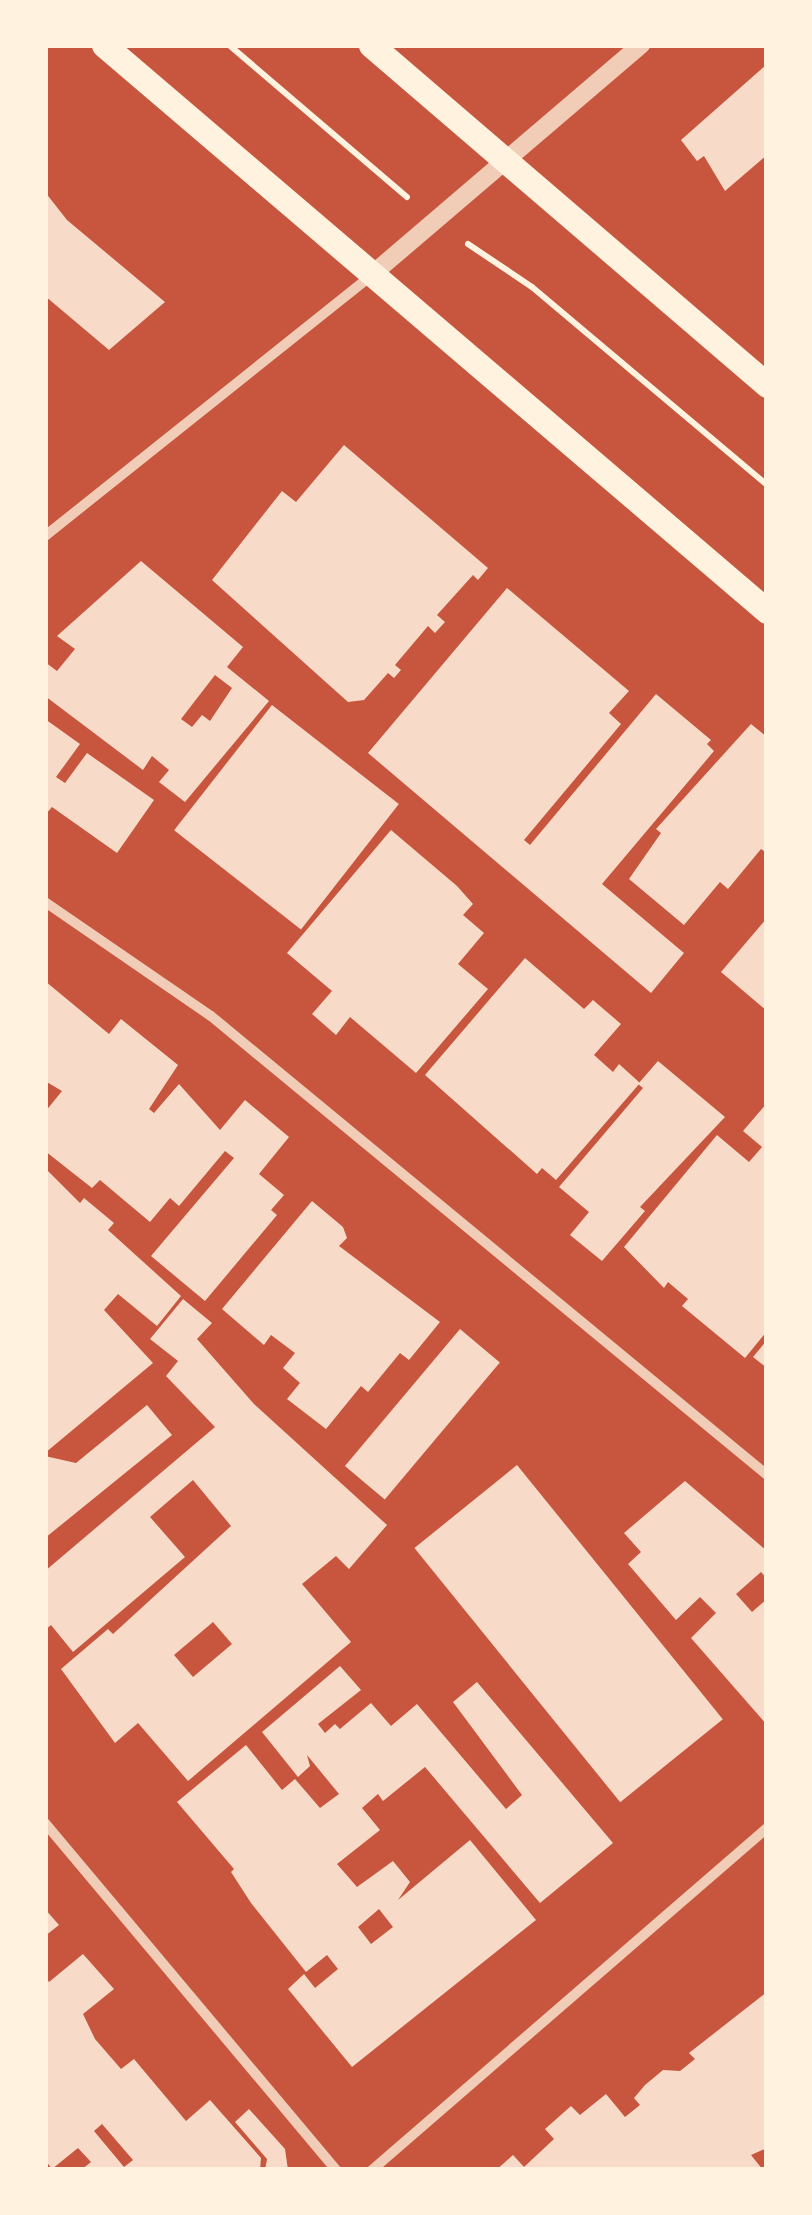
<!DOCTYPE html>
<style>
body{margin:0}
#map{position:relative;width:812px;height:2215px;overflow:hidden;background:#c8553d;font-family:"DejaVu Sans",sans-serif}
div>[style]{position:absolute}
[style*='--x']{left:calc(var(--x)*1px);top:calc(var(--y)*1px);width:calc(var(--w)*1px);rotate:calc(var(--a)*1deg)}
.building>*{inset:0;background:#f7dbc8;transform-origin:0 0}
.path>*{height:6px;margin:-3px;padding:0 3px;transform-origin:3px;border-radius:3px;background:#fff3e0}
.minor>*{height:10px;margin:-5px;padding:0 5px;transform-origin:5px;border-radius:5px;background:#f1ccb7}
.tertiary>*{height:18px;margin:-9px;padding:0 9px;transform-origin:9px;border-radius:9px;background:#f1ccb7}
.primary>*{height:25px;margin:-12.5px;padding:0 12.5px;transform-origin:12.5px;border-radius:12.5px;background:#fff3e0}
span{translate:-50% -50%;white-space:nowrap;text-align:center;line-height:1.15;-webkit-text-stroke:10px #fff3e0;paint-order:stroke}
.frame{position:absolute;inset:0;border:48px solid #fff3e0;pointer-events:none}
</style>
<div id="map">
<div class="building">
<div style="clip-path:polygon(767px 64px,767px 155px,725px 191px,704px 156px,697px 161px,681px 140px)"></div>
<div style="clip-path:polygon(45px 192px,67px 220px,165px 302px,109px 350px,45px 296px)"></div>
<div style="clip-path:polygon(344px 445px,488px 568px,478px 580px,473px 575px,437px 615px,445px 622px,435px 633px,428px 626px,395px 665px,401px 670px,394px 678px,388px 673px,364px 700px,348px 702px,212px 580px,282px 491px,296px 502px)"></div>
<div style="clip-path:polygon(evenodd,141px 561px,243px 647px,227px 667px,269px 701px,185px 802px,159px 782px,169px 770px,152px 756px,143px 770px,45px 696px,45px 662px,57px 671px,75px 649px,57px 636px,141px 561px,215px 675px,232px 688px,210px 721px,202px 715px,192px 727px,181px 719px,215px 675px)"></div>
<div style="clip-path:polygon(507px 588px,629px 691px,609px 713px,621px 724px,524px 840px,530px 845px,656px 694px,711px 740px,707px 744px,714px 751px,602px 884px,684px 953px,651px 993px,368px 753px)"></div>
<div style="left:272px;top:705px;width:161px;height:159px;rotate:38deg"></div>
<div style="clip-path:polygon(45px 719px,80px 744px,56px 777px,65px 783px,87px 753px,154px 800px,117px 853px,52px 807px,45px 815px)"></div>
<div style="clip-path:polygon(751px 724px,767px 737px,767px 853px,761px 849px,728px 889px,720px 882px,684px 925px,629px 879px,661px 833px,656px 829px)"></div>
<div style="clip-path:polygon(391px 830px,457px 886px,473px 904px,463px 915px,484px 933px,458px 964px,488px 989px,416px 1073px,350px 1017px,336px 1035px,312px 1014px,332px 991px,287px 953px)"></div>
<div style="clip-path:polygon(767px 918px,767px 1011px,721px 972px)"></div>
<div style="clip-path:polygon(525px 958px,584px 1009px,593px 1000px,621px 1024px,594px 1055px,613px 1072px,619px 1064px,640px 1083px,556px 1180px,542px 1168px,537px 1174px,425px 1075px)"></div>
<div style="clip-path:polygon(45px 981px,109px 1034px,121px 1019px,178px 1065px,149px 1109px,154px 1113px,179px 1084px,220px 1130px,245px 1100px,289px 1137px,259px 1174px,284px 1195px,271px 1210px,277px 1215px,205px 1301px,151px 1256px,234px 1158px,225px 1151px,179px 1206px,170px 1198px,150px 1222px,100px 1180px,92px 1188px,45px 1151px,45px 1112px,62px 1091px,45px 1081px)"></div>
<div style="clip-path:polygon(658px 1061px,725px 1117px,640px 1207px,645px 1211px,602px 1261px,570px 1235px,589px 1212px,559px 1187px,643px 1088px,638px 1084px)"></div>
<div style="clip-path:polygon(767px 1103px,767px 1331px,745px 1358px,682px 1306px,688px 1299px,668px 1282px,664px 1288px,624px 1247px,717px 1135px,749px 1162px,762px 1147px,743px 1131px)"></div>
<div style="clip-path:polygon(45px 1168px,80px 1203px,84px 1198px,114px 1223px,108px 1230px,181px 1296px,157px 1326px,118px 1294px,104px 1310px,153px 1363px,45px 1453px)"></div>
<div style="clip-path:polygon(312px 1201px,343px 1227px,347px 1238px,339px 1246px,440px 1322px,409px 1360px,400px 1353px,368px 1392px,361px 1386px,326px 1429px,287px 1399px,300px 1383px,283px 1368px,295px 1353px,271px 1335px,264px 1345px,222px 1309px)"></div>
<div style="clip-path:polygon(evenodd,183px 1299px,212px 1323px,197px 1339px,254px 1404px,387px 1525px,349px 1569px,336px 1556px,302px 1584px,351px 1642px,188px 1781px,138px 1723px,115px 1743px,61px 1669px,108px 1629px,113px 1634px,231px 1526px,193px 1480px,150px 1517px,185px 1557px,73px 1652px,51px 1625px,45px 1630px,45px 1571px,215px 1427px,166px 1376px,178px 1361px,150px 1339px,183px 1299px,213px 1622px,232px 1644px,193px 1677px,174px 1655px,213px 1622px)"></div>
<div style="left:460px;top:1329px;width:52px;height:179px;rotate:40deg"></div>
<div style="clip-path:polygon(767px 1340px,767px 1368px,753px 1357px)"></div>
<div style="clip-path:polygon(147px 1405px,172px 1435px,45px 1538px,45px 1456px,76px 1463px)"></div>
<div style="left:517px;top:1465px;width:327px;height:132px;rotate:51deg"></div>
<div style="clip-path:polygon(685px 1481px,767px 1551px,767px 1579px,761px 1572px,736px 1594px,752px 1612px,767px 1599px,767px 1725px,691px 1638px,716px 1613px,700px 1597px,676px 1620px,628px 1564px,641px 1552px,624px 1533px)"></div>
<div style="clip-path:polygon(evenodd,340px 1666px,361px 1690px,318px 1724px,325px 1733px,335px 1724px,340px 1729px,371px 1703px,391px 1726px,417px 1704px,506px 1809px,522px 1795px,453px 1702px,477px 1682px,613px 1843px,540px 1903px,425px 1767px,383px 1801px,378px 1794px,362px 1808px,380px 1830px,337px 1864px,357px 1887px,393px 1861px,410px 1882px,398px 1900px,470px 1840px,536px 1920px,352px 2067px,288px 1989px,304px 1974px,315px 1988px,338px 1969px,327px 1955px,306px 1972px,251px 1903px,231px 1872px,234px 1869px,177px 1802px,246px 1745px,282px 1790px,295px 1779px,320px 1808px,339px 1794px,307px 1755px,310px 1766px,298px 1777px,262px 1732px,340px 1666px,379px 1909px,393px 1927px,371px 1944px,358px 1927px,379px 1909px)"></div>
<div style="clip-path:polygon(45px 1909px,59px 1925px,45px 1936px)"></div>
<div style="clip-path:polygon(evenodd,83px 1954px,114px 1989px,83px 2014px,95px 2039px,121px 2069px,134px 2059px,186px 2121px,210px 2100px,261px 2158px,260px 2170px,81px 2170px,91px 2162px,78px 2148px,52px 2169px,45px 2160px,45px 1976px,49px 1982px,83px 1954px,102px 2124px,133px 2160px,124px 2167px,94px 2131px,102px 2124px)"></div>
<div style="clip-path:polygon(767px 1992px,767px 2148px,751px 2155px,763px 2170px,496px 2170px,513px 2155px,524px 2167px,554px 2139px,545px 2129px,571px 2106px,580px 2115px,606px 2094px,625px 2117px,640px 2105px,634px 2098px,645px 2085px,663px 2070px,680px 2071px,695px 2059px,689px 2053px)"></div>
<div style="clip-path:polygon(249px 2109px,285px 2149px,288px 2170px,265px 2170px,267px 2159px,235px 2122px)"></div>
</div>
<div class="path">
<div style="--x:229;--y:45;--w:234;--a:40.5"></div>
<div style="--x:468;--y:244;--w:77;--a:33.9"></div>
<div style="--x:532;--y:287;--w:307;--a:40.1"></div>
</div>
<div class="minor">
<div style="--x:45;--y:536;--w:418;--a:-38.6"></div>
<div style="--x:45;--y:902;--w:201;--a:34.5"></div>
<div style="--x:211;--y:1016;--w:721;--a:39.54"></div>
<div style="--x:45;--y:1823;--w:453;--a:50"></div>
<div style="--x:372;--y:2170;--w:522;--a:-40.89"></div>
</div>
<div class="tertiary">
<div style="--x:375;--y:272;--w:350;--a:-40.5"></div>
</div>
<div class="primary">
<div style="--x:104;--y:45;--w:872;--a:40.49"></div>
<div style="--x:371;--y:45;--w:522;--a:40.65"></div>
</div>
<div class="frame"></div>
</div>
